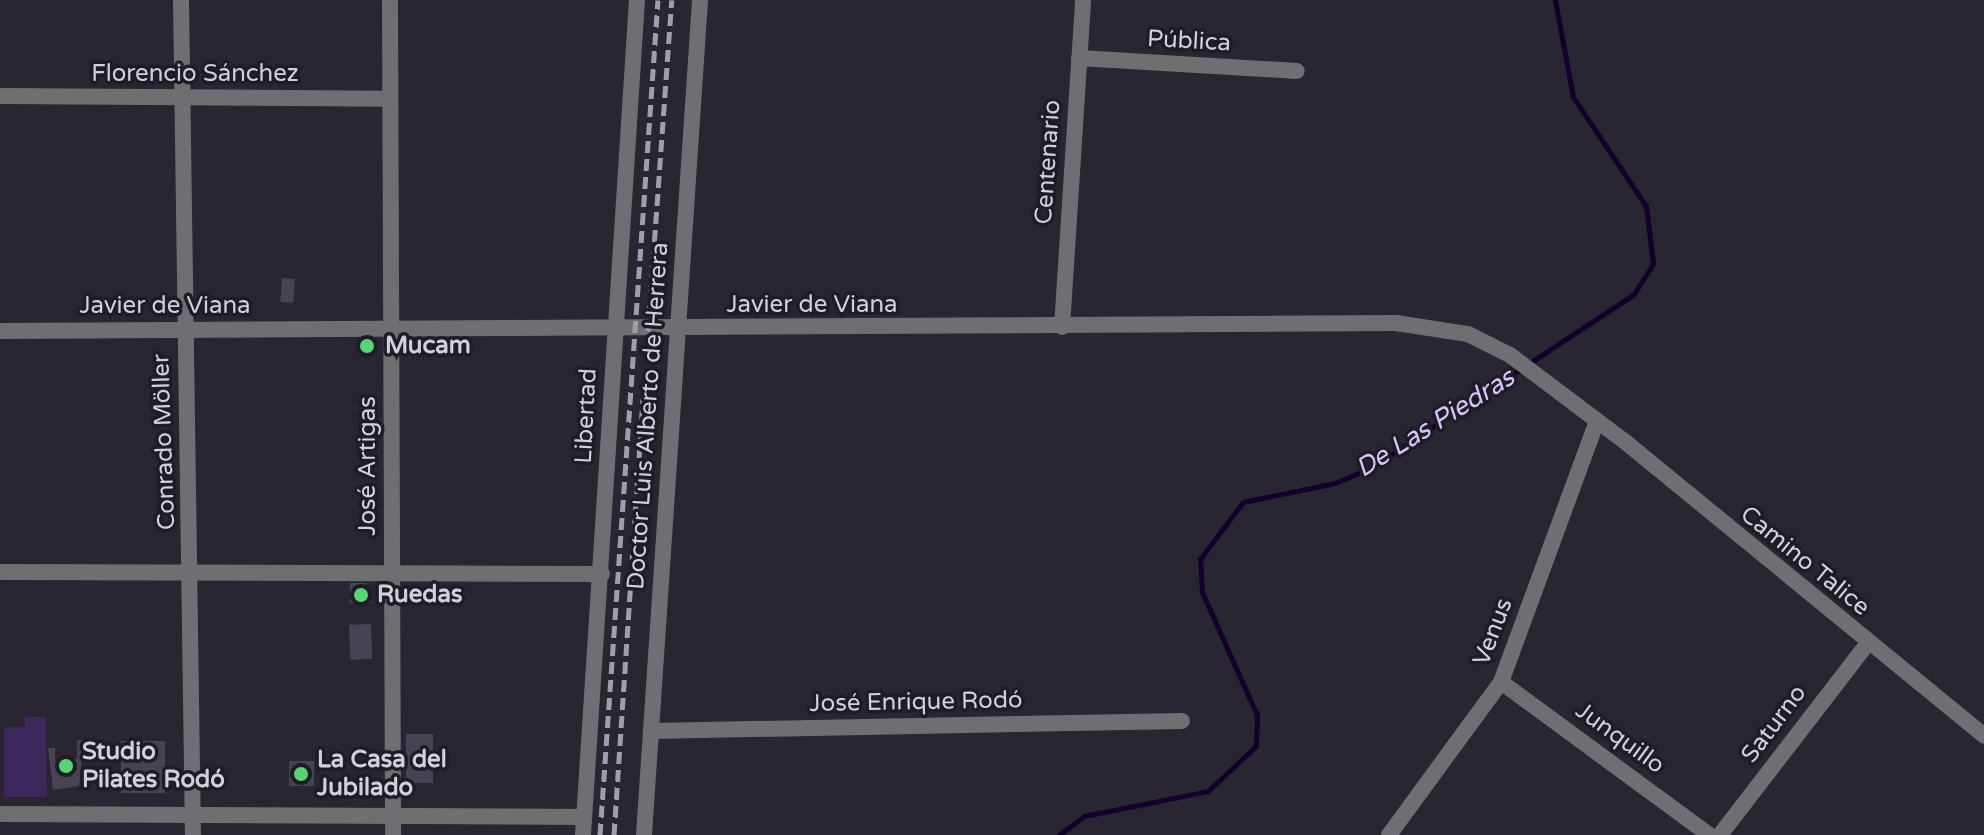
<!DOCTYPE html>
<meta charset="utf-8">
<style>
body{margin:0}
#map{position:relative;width:1984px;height:835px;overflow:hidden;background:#292531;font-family:"Varela Round",sans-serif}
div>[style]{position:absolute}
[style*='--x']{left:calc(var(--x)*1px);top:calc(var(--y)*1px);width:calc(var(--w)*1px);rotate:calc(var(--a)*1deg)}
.green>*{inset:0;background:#3b285d}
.stream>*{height:5px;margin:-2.5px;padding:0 2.5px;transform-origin:2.5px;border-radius:2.5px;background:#13002d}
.building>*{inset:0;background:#474350;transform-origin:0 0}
.minor>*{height:16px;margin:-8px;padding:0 8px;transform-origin:8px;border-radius:8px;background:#6f6e73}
.tertiary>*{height:16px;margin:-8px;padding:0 8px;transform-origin:8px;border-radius:8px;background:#6f6e73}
.rail>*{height:5px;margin-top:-2.5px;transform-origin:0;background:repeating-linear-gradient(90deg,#a09ea7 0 12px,transparent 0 18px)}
.dots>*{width:22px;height:22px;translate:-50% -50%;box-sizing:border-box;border:4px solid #1f1c27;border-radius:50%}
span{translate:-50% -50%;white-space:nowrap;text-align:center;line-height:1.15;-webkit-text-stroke:7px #1f1c27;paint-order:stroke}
.street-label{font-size:24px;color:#d2d0d8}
.poi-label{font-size:24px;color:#d2d0d8;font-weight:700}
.left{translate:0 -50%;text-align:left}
.water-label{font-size:26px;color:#d6c7fb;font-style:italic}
</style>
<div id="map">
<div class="green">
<div style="clip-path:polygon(25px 717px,46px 717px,47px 797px,4px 797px,4px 727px,25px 727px)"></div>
</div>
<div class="stream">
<div style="--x:1059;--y:835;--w:31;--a:-37"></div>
<div style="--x:1084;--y:816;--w:126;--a:-11.4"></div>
<div style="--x:1208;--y:791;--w:66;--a:-43.2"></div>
<div style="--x:1256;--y:746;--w:31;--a:-88"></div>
<div style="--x:1257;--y:715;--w:135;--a:-114.1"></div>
<div style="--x:1202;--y:592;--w:33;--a:-93"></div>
<div style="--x:1200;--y:559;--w:71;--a:-53"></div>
<div style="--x:1243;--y:502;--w:94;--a:-11.7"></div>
<div style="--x:1335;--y:483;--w:40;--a:-23.4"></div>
<div style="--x:1372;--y:467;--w:314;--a:-33.4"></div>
<div style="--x:1634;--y:294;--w:36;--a:-58"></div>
<div style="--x:1653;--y:263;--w:57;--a:-97"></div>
<div style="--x:1646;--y:206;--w:131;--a:-123.8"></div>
<div style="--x:1573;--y:97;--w:99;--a:-100.5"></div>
</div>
<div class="building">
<div style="left:282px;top:278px;width:13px;height:24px;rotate:4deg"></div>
<div style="clip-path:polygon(350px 583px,366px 583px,371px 603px,350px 603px)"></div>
<div style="left:371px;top:624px;width:35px;height:22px;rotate:88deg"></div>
<div style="left:406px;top:734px;width:27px;height:49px"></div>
<div style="clip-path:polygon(77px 740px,84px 740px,79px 786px,53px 790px,48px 748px,55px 748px,55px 761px,77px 759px)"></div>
<div style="left:121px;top:741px;width:44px;height:52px"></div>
<div style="left:289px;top:761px;width:25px;height:25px"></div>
</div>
<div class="minor">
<div style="--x:181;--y:0;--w:835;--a:89.18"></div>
<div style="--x:1079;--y:58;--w:218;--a:3.4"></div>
<div style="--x:0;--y:96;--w:390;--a:0.4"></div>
<div style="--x:1062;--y:327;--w:328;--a:-86.3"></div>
<div style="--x:0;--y:331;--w:1396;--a:-0.33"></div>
<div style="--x:1396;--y:323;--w:73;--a:8.7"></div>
<div style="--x:1468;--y:334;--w:47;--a:26.6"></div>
<div style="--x:1510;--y:355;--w:141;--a:37"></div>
<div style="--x:1623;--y:440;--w:467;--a:39.3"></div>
<div style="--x:0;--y:572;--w:602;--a:0.19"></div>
<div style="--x:1501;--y:682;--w:258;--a:36.3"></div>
<div style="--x:651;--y:731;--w:531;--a:-1.08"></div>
<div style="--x:0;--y:814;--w:584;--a:0.29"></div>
<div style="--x:583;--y:835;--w:837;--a:-86.3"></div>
<div style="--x:644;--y:835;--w:837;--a:-86.16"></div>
<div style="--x:1389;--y:835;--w:190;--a:-53.8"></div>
<div style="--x:1501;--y:682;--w:278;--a:-69.8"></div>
<div style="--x:1720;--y:835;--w:242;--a:-52.4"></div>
</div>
<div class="tertiary">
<div style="--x:390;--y:0;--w:835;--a:89.79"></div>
</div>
<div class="rail">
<div style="--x:648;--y:331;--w:332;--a:-85.9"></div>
<div style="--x:600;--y:835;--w:837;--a:-86.03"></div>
<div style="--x:614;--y:835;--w:437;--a:-86.2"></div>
</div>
<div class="dots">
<div style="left:367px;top:346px;background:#55d671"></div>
<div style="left:361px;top:595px;background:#55d671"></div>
<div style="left:66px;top:766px;background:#55d671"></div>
<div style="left:301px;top:774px;background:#55d671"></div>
</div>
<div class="street-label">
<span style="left:1189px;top:41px;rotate:3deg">Pública</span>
<span style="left:195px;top:74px">Florencio Sánchez</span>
<span style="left:1048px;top:162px;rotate:-86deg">Centenario</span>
<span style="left:812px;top:305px">Javier de Viana</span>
<span style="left:165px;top:306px">Javier de Viana</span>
<span style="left:586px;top:416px;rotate:-87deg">Libertad</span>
<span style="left:648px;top:416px;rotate:-86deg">Doctor Luis Alberto de Herrera</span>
<span style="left:164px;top:442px;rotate:-92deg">Conrado Möller</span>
<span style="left:368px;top:466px;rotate:-90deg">José Artigas</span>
<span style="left:1805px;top:561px;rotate:39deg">Camino Talice</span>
<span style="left:1493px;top:632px;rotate:-69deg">Venus</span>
<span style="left:916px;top:702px;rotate:-1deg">José Enrique Rodó</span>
<span style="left:1774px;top:724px;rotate:-53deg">Saturno</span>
<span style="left:1620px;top:738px;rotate:36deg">Junquillo</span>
</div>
<div class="poi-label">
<span class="left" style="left:385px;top:346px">Mucam</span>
<span class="left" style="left:377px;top:595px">Ruedas</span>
<span class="left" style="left:82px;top:766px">Studio<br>Pilates Rodó</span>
<span class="left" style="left:317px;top:774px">La Casa del<br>Jubilado</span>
</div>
<div class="water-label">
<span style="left:1435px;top:423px;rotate:-32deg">De Las Piedras</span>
</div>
</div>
